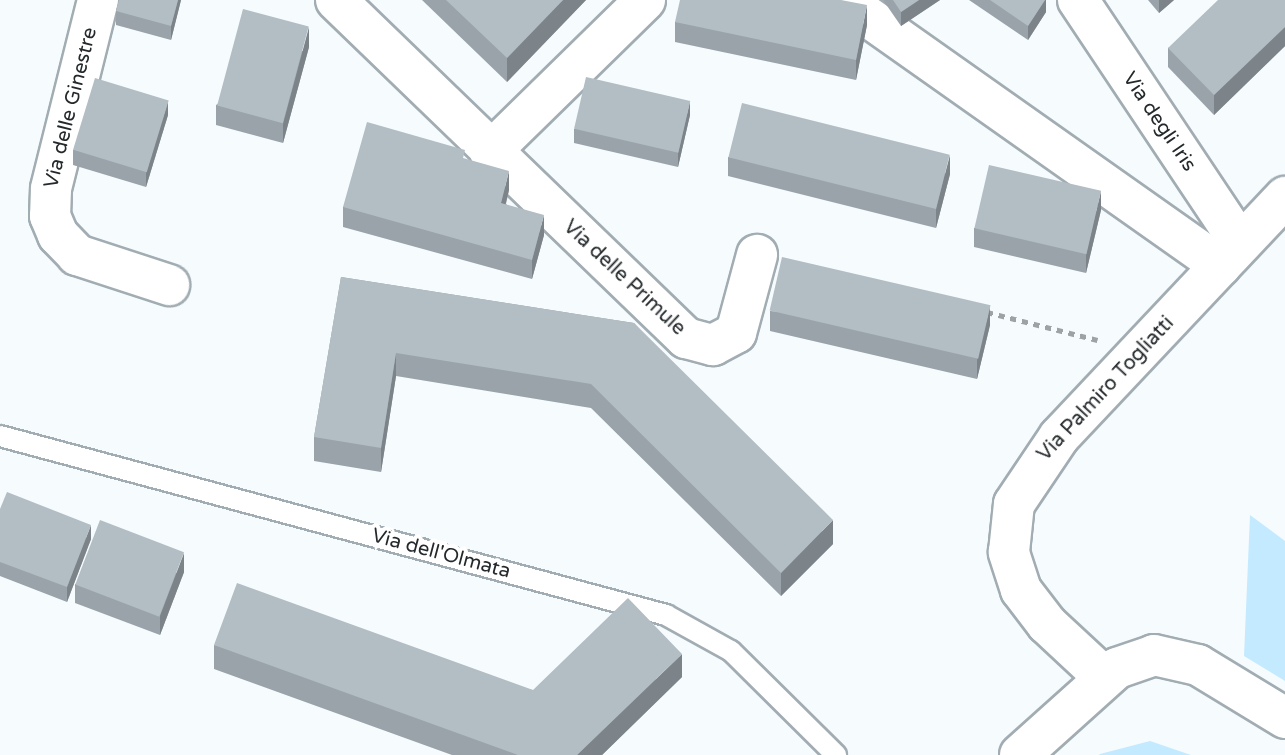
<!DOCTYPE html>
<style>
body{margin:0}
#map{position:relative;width:1285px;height:755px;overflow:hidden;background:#f6fbfe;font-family:"Varela Round",sans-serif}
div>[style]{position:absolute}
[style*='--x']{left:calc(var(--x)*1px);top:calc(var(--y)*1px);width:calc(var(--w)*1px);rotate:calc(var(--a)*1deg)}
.green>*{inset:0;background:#c4eaff}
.path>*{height:5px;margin-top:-2.5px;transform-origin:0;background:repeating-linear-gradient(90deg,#9da2a4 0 6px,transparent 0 12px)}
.roads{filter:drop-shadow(2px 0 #a2adb3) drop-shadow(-2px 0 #a2adb3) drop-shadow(0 2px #a2adb3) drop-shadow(0 -2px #a2adb3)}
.service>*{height:20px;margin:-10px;padding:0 10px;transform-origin:10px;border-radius:10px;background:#fff}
.minor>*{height:40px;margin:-20px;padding:0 20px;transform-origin:20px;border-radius:20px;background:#fff}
.wall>*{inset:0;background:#99a3a9}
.shaded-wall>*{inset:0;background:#7d8489}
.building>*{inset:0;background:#b2bdc4;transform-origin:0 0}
span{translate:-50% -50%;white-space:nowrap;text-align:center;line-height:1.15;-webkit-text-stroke:8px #fff;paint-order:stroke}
.street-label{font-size:20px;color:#24292b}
</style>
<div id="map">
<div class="green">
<div style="clip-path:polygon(1250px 515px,1285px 541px,1285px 681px,1244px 656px)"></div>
<div style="clip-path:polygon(1150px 741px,1191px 755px,1099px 755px,1100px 754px)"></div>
</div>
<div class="path">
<div style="--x:987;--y:312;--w:114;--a:14.2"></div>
</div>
<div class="roads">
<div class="service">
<div style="--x:0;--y:436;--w:690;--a:15.04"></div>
<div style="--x:666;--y:615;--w:74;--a:29"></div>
<div style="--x:731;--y:651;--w:148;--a:44.7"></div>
</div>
<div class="minor">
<div style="--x:98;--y:0;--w:195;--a:104"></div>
<div style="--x:51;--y:189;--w:27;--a:92"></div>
<div style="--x:50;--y:216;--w:21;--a:67"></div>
<div style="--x:58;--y:235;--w:28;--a:46"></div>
<div style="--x:77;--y:255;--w:97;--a:18.1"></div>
<div style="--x:336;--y:0;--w:487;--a:44"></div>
<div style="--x:686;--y:338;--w:28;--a:15"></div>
<div style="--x:713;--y:345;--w:26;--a:-28"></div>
<div style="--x:736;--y:333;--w:81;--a:-74.9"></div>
<div style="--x:844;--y:0;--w:461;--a:35.2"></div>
<div style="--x:1078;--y:0;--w:293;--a:56.3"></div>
<div style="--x:490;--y:152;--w:217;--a:-44.4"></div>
<div style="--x:1104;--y:677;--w:78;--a:-137.1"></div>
<div style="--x:1047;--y:624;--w:43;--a:-127.4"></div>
<div style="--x:1021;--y:590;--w:40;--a:-108"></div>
<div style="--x:1009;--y:552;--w:48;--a:-84.1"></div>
<div style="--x:1014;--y:504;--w:81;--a:-56.1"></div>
<div style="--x:1059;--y:437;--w:330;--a:-46.7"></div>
<div style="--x:1020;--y:755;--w:130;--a:-41.9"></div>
<div style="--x:1117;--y:668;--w:39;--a:-19"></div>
<div style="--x:1154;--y:655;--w:45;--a:12.8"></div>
<div style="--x:1198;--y:665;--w:102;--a:31.3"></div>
</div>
</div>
<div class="wall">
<div style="clip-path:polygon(119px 0,181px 0,171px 40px,116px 25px,116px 11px)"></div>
<div style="clip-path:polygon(422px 0,586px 0,507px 82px)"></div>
<div style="clip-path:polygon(883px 0,940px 0,901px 26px)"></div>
<div style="clip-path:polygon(969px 0,1046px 0,1046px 12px,1028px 40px)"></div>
<div style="clip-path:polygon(1148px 0,1174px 0,1159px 13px)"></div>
<div style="clip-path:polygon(1285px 0,1285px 46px,1214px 115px,1168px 67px,1168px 48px)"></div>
<div style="clip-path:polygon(675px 22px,867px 25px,856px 80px,675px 42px)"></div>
<div style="clip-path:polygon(309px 47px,283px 143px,216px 125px,216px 105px)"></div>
<div style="clip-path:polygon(168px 115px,146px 187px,73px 165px,73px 150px)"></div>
<div style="clip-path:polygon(690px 115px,678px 167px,574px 143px,574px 129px)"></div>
<div style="clip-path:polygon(728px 157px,950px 174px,936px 228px,728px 176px)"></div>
<div style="clip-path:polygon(465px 159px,509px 190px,506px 204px,544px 235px,532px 279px,343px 227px,343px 207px)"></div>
<div style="clip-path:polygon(1101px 210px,1086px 273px,974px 247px,974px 228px)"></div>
<div style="clip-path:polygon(341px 277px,634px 323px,833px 544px,781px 596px,591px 408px,396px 376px,381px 472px,314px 461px,314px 437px)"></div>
<div style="clip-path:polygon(770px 311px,990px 325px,977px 379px,770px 331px)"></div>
<div style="clip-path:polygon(0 509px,91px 539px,67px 602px,0 576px)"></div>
<div style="clip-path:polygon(184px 572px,160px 635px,75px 603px,75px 584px)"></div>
<div style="clip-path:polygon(214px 645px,533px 690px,682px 677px,602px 755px,452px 755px,214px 669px)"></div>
</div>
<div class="shaded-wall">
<div style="clip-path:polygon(178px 0,181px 0,171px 40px,171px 26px)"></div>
<div style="clip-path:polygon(563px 0,586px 0,507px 82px,507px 58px)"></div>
<div style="clip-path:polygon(919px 0,940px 0,901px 26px,901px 12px)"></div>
<div style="clip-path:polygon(1045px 0,1046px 0,1046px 12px,1028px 40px,1028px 26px)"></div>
<div style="clip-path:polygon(1159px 0,1174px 0,1159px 13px)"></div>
<div style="clip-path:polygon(867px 5px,867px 25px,856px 80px,856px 60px)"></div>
<div style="clip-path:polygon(309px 27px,309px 47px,283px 143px,283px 124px)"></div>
<div style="clip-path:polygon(1285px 27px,1285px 46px,1214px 115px,1214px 95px)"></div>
<div style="clip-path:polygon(168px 101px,168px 115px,146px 187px,146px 173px)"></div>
<div style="clip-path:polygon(690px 101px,690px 115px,678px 167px,678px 153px)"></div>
<div style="clip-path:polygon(950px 155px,950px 174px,936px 228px,936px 208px)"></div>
<div style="clip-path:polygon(509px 171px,509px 190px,501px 222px,501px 203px)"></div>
<div style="clip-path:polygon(1101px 191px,1101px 210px,1086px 273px,1086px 254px)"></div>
<div style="clip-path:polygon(544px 215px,544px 235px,532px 279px,532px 260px)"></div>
<div style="clip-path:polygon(990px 306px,990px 325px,977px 379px,977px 360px)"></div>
<div style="clip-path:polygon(396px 353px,396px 376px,381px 472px,381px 448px)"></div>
<div style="clip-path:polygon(833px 520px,833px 544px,781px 596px,781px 573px)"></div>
<div style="clip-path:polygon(91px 525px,91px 539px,67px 602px,67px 587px)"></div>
<div style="clip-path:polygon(184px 553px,184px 572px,160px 635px,160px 616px)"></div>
<div style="clip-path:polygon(682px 654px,682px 677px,602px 755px,577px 755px)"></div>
</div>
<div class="building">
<div style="clip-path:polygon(119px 0,178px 0,171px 26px,116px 11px)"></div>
<div style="clip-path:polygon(446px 0,563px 0,507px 58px)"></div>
<div style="clip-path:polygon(680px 0,841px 0,867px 5px,856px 60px,675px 22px)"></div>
<div style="clip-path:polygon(893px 0,919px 0,901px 12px)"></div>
<div style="clip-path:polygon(990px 0,1045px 0,1028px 26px)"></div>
<div style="clip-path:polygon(1218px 0,1285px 0,1285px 27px,1214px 95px,1168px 48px)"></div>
<div style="left:243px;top:9px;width:68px;height:100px;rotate:15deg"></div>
<div style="left:586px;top:77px;width:107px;height:53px;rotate:13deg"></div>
<div style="left:95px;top:78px;width:77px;height:75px;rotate:17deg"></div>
<div style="left:742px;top:103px;width:214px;height:56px;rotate:14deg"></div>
<div style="clip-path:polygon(367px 122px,465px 150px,463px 158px,509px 171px,501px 203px,544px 215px,532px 260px,343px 207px)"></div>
<div style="left:989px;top:165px;width:115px;height:65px;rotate:13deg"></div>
<div style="left:782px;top:257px;width:214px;height:55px;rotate:13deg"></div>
<div style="clip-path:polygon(341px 277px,634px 323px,833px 520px,781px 573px,591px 384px,396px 353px,381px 448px,314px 437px)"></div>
<div style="clip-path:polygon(7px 492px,91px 525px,67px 587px,0 562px,0 509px)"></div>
<div style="left:100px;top:520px;width:90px;height:69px;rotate:21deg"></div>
<div style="clip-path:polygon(237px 583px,533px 690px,628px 598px,682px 654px,577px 755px,518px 755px,214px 645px)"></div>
</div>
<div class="street-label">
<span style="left:71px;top:108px;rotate:-76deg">Via delle Ginestre</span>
<span style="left:1159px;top:122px;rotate:56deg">Via degli Iris</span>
<span style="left:624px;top:278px;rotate:43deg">Via delle Primule</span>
<span style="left:1106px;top:389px;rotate:-47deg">Via Palmiro Togliatti</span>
<span style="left:441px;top:554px;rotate:15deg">Via dell'Olmata</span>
</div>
</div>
